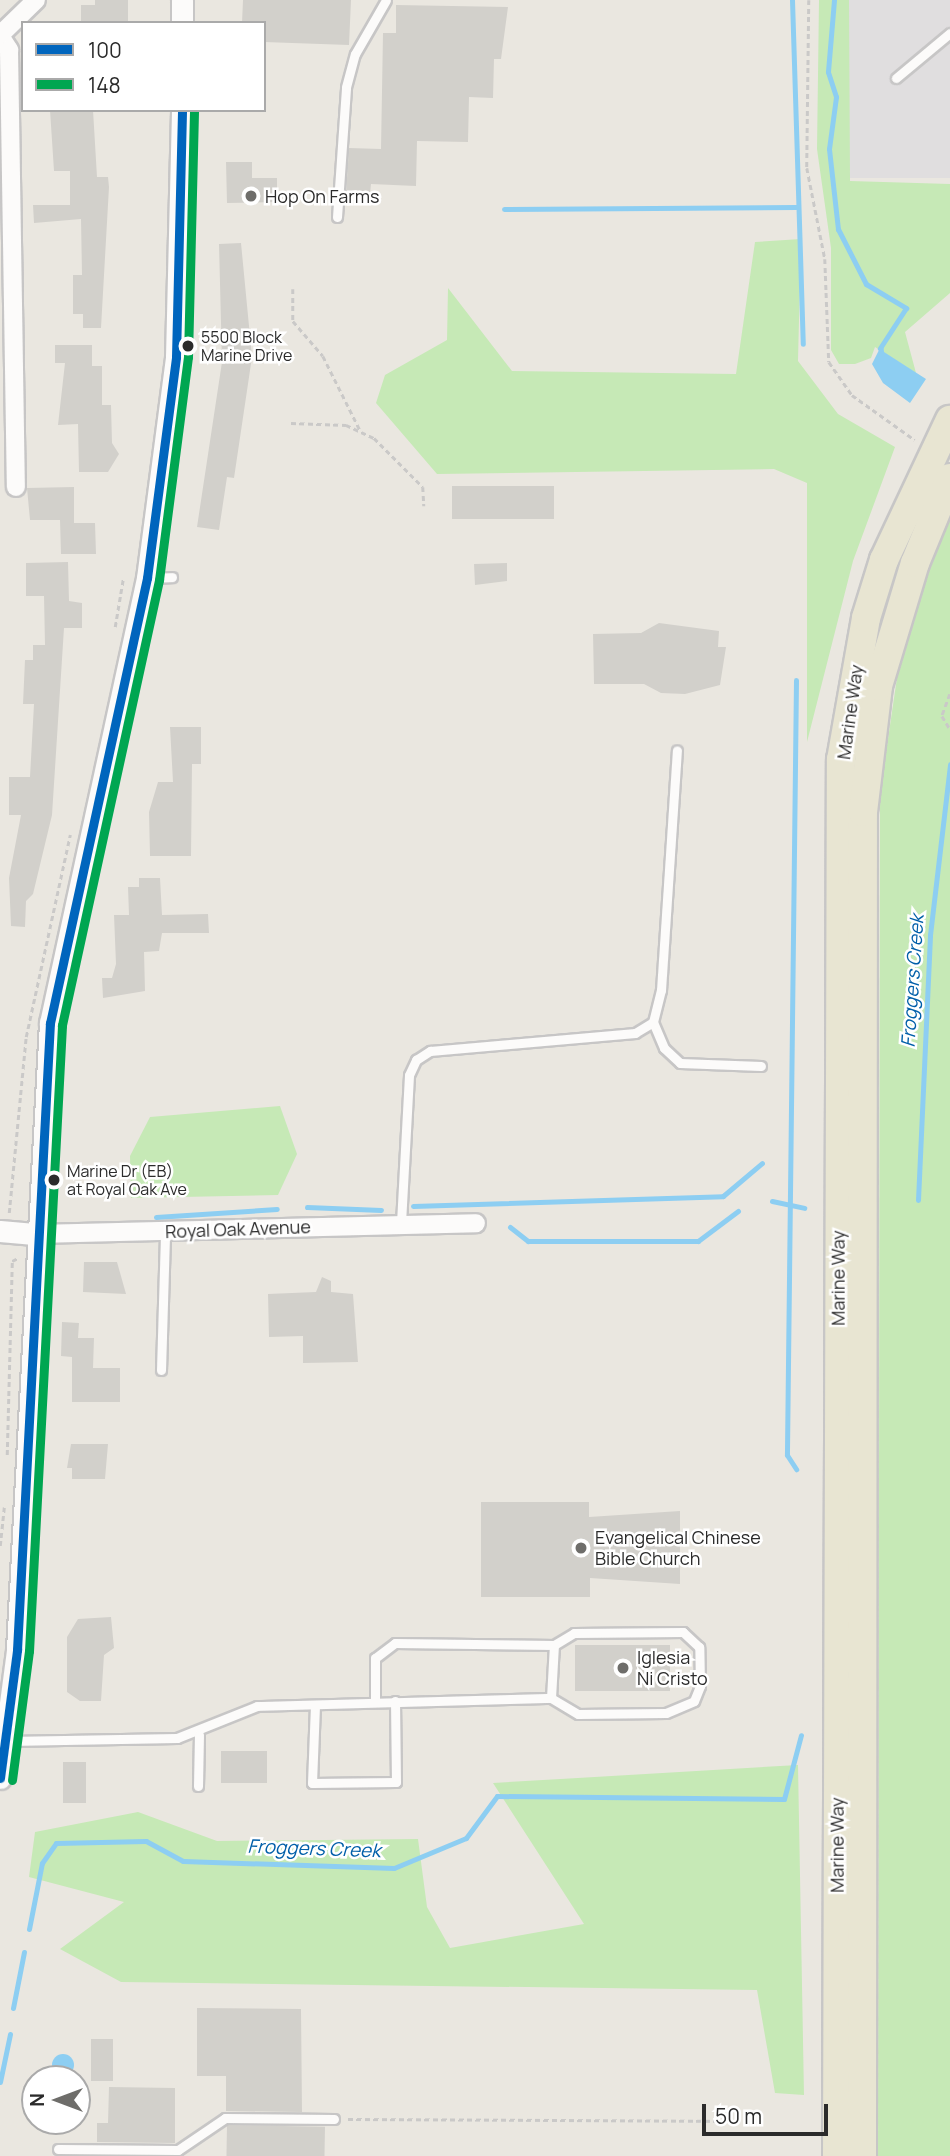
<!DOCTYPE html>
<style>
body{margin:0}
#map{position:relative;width:950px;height:2156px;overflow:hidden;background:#eae7e0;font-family:Manrope,sans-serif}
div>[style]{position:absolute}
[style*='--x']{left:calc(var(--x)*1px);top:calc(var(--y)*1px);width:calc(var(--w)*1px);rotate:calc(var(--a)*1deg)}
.industrial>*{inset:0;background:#e0dedf;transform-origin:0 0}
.green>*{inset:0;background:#c6e9b6}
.water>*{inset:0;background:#8dcef2}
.round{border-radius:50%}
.stream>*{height:5px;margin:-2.5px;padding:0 2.5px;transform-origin:2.5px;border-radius:2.5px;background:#8dcef2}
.building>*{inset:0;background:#d2d0cb;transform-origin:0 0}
.path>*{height:2.5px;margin-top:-1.25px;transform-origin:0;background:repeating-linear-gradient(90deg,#cac9c8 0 5px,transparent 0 8.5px)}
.roads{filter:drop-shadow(2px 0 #c7c6c6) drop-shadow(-2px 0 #c7c6c6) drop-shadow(0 2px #c7c6c6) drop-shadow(0 -2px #c7c6c6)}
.service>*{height:9px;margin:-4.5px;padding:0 4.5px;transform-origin:4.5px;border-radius:4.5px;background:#fcfbfa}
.minor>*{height:18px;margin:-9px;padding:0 9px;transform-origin:9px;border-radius:9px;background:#fcfbfa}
.tertiary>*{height:21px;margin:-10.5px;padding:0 10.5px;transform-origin:10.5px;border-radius:10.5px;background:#fcfbfa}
.primary>*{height:28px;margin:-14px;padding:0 14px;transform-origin:14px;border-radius:14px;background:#e8e5d2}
.bus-1>*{height:9px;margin:-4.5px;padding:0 4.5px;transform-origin:4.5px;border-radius:4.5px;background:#0065bd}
.bus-2>*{height:9px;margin:-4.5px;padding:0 4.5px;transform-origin:4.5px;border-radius:4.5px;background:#00a651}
.dots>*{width:19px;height:19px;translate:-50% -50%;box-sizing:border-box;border:4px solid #fff;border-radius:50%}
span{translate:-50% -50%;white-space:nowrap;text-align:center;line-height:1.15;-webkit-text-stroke:5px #fff;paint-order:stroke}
.bus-label{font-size:16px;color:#2b2b2b}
.left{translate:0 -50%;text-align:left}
.poi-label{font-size:18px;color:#2b2b2b}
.street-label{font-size:18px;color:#2b2b2b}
.water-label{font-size:19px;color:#005fa9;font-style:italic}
.legend{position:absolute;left:21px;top:21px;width:245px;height:91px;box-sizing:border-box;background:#fff;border:2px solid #aaa;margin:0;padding:9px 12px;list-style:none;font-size:21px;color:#2b2b2b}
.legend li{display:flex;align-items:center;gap:14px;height:35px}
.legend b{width:35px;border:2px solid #aaa}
.north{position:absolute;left:21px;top:2065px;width:70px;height:70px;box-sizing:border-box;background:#fff;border:2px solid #aaa;border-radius:50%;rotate:270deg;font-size:19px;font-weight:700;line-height:28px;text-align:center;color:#2b2b2b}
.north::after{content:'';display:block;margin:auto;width:24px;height:32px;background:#6e6d6a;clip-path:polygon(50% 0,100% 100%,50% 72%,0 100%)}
.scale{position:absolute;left:702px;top:2104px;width:126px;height:32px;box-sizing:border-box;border:4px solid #2b2b2b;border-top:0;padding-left:9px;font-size:21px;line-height:24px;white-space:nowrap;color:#2b2b2b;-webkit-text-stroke:5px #fff;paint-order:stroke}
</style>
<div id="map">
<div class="industrial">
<div style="left:849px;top:0;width:101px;height:178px"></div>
</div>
<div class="green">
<div style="clip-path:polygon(819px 0,849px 0,850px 181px,950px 184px,950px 293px,905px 332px,916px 373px,875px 347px,871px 358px,855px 364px,839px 364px,831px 350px,831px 248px,817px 149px)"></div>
<div style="clip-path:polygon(801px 239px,798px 361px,838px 414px,895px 447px,853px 561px,807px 742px,807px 483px,774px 469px,437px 474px,376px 403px,385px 375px,447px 340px,448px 288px,512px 371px,736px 374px,755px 242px)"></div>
<div style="clip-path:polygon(950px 515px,950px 2156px,878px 2156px,880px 793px,902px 644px)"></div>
<div style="clip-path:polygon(280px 1106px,297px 1154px,278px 1195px,131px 1198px,130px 1156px,150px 1117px)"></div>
<div style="clip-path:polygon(798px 1765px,804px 2095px,775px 2093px,757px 1990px,121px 1982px,60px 1949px,124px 1902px,29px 1877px,35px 1832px,138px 1812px,217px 1841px,418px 1839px,427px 1907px,450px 1948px,584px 1924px,493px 1783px)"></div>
</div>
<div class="water">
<div style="clip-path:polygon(883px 342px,884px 352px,926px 379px,910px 403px,883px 383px,872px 364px)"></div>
<div class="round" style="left:52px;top:2054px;width:22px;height:22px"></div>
</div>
<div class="stream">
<div style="--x:792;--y:0;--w:344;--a:88.2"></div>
<div style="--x:834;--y:0;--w:72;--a:94.8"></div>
<div style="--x:828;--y:72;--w:26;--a:72"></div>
<div style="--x:836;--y:97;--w:52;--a:97.7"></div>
<div style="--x:829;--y:149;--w:81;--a:83.6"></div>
<div style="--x:838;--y:229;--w:62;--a:63"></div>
<div style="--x:866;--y:284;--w:47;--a:31"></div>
<div style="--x:906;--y:308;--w:48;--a:123"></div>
<div style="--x:504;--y:209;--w:292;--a:-0.4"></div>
<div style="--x:796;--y:680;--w:775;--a:90.67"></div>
<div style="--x:787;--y:1455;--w:17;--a:57"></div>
<div style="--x:918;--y:1200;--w:265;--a:-87.4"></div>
<div style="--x:930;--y:935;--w:172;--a:-83.3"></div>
<div style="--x:772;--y:1201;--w:33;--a:12"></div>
<div style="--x:413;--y:1206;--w:310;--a:-1.8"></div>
<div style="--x:723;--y:1196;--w:51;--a:-40.2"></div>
<div style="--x:307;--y:1207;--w:74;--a:2.3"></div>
<div style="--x:156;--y:1217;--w:121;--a:-3.8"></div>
<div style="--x:510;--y:1227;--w:23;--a:38"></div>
<div style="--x:528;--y:1241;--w:170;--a:0"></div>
<div style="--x:698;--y:1241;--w:50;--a:-36.9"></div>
<div style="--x:29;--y:1929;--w:67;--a:-78.9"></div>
<div style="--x:42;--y:1863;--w:24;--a:-55"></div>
<div style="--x:56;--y:1843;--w:90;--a:-1.3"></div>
<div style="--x:146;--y:1841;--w:42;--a:28.4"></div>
<div style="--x:183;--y:1861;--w:211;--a:1.9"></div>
<div style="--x:394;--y:1868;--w:78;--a:-22.6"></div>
<div style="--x:466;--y:1838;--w:52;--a:-53.6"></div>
<div style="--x:497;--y:1796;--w:287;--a:0.6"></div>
<div style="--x:784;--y:1799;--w:66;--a:-75.1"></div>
<div style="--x:13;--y:2008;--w:57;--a:-78.9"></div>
<div style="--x:0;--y:2082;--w:49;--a:-78.2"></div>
</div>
<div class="building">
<div style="clip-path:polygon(95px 0,128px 0,128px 23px,81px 23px,81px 5px,95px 5px)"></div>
<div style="clip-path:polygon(243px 0,351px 0,349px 45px,264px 42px,264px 23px,242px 23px)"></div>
<div style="clip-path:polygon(396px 5px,508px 7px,501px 59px,494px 59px,493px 98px,469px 97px,468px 142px,417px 141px,416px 186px,371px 184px,370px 194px,346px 193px,349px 148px,381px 149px,383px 33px,396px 33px)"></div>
<div style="clip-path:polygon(50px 110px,93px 110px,97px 177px,108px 177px,109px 187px,101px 328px,83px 328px,83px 314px,73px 314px,73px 275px,82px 275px,81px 219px,34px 223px,33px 205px,70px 205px,70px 171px,54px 171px)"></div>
<div style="clip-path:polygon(226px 162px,252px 162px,252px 178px,277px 178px,277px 202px,227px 203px)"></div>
<div style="clip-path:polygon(241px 243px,252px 357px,234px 478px,227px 477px,219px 530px,197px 527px,222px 362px,219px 244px)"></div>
<div style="clip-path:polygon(55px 345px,92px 345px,92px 366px,102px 366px,102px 405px,111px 405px,112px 443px,119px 454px,108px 472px,79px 472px,78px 424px,58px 425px,65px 363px,55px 363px)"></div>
<div style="left:554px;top:486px;width:33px;height:102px;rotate:90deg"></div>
<div style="clip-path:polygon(74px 487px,74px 523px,95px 523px,96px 554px,61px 554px,60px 520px,30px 520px,27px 488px)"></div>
<div style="clip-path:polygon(68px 562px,69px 601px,82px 603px,82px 628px,64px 628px,52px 815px,33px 894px,26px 901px,25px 927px,11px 926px,9px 878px,21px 815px,9px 815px,9px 777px,30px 777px,34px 704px,23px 704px,25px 660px,33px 660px,33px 645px,45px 645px,44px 596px,26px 596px,26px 563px)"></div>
<div style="clip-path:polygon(507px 563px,507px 581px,475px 585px,474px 564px)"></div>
<div style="clip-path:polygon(659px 623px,719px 631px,718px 647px,726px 647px,720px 685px,685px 694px,661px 693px,644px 684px,594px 684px,593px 634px,641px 633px)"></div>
<div style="clip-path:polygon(170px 727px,201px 727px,201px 764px,192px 764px,191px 856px,150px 856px,149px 812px,158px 782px,173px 782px)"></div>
<div style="clip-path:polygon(139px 878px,160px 878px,162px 915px,208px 914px,209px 933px,162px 933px,159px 951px,144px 952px,145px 991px,103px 998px,102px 978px,112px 978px,116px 964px,114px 915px,129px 915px,128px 887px,139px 887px)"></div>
<div style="clip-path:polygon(84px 1262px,117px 1262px,126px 1294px,83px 1292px)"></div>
<div style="clip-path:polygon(322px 1277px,331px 1281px,331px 1292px,353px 1294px,358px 1362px,303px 1363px,303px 1336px,269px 1337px,268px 1294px,316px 1292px)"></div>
<div style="clip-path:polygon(62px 1322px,79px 1323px,78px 1338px,94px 1338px,93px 1368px,120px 1368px,120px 1402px,72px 1402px,72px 1357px,61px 1356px)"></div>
<div style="clip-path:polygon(71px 1444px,108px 1444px,105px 1479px,72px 1479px,72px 1468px,67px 1468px)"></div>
<div style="clip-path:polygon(481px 1502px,589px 1502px,589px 1517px,680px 1511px,680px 1584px,590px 1578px,590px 1597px,481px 1597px)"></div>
<div style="clip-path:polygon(111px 1617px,114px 1648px,104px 1655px,101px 1701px,80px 1701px,67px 1692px,67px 1637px,78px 1619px)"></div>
<div style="left:575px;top:1645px;width:95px;height:46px"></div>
<div style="left:221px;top:1751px;width:46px;height:32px"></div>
<div style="left:86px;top:1762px;width:41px;height:23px;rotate:90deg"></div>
<div style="clip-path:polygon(197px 2008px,301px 2009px,302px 2112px,226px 2111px,226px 2076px,197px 2076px)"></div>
<div style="left:91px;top:2039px;width:22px;height:42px"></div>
<div style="clip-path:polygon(109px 2087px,175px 2088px,175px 2143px,97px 2142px,97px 2123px,108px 2123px)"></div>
<div style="left:227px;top:2125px;width:98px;height:31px;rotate:1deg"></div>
</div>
<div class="path">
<div style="--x:809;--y:0;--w:168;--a:90.7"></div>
<div style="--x:807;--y:168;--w:93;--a:78.8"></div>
<div style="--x:825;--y:259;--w:103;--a:87.8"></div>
<div style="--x:829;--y:362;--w:40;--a:55.1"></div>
<div style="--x:852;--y:395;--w:77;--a:35.5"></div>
<div style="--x:293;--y:289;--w:32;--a:90"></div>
<div style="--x:293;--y:321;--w:46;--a:49.4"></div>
<div style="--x:323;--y:356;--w:83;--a:63.4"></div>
<div style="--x:291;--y:423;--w:55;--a:2.1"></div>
<div style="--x:346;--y:425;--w:31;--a:25"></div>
<div style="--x:374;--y:438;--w:69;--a:45"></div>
<div style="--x:423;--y:487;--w:19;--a:87"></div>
<div style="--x:115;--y:627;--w:49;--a:-80.5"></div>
<div style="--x:950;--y:694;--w:23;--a:110"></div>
<div style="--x:942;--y:716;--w:15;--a:58"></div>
<div style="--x:9;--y:1213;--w:177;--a:-84.5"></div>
<div style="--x:26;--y:1037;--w:207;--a:-77.7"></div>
<div style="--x:7;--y:1455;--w:194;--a:-88.5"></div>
<div style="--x:12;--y:1261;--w:7;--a:-27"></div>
<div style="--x:0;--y:1546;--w:39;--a:-84"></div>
<div style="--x:348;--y:2119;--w:392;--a:0.3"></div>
</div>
<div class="roads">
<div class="service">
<div style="--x:896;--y:78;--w:70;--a:-39.8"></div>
<div style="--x:337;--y:217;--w:130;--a:-86"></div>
<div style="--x:346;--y:87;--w:34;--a:-75"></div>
<div style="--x:355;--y:54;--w:62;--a:-60.1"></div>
<div style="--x:147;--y:578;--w:25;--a:-2"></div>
<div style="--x:653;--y:1022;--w:28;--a:67"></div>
<div style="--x:664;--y:1048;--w:22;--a:43"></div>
<div style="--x:680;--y:1063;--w:81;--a:2.1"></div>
<div style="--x:401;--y:1223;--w:148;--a:-86.9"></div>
<div style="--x:409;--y:1075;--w:17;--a:-65"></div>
<div style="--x:416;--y:1060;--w:17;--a:-33"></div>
<div style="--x:430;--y:1051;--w:206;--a:-5"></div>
<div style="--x:635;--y:1033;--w:21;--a:-31"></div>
<div style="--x:653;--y:1022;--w:33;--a:-76"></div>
<div style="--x:661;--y:990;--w:240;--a:-86.2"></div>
<div style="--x:161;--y:1370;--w:138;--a:-88.3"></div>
<div style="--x:551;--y:1698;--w:31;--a:31"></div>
<div style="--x:578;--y:1714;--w:88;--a:-0.7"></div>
<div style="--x:666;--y:1713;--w:30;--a:-23"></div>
<div style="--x:694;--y:1701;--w:16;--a:-68"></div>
<div style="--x:700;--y:1686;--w:39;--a:-91"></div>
<div style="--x:699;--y:1647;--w:22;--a:-137"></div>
<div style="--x:683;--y:1632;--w:109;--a:179.5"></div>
<div style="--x:574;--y:1633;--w:23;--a:149"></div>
<div style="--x:315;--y:1705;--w:78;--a:92.2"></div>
<div style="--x:312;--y:1783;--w:84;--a:-0.7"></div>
<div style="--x:396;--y:1782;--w:81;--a:-90.7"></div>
<div style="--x:8;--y:1741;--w:169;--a:-1"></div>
<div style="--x:177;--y:1738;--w:86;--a:-21.8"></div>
<div style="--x:257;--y:1706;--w:294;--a:-1.6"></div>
<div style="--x:551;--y:1698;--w:53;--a:-86.8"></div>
<div style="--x:554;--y:1645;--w:159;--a:-179.3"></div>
<div style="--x:395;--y:1643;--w:25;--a:143"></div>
<div style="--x:375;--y:1658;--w:43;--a:90"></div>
<div style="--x:198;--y:1786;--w:51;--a:-88.9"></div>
<div style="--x:58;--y:2149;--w:120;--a:0.5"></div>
<div style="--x:178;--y:2150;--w:57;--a:-34.2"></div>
<div style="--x:225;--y:2118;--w:109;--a:0.5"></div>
</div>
<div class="minor">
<div style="--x:0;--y:35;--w:50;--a:-44.2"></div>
<div style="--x:0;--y:36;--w:17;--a:57"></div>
<div style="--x:9;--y:50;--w:437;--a:89.1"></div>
<div style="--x:37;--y:1234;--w:439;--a:-1.4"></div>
</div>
<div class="tertiary">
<div style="--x:182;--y:23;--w:23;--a:-90"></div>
<div style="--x:0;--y:1231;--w:37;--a:5"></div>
<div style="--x:0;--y:1778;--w:129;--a:-82.4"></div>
<div style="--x:17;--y:1650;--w:628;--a:-86.99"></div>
<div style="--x:50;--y:1023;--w:455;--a:-77.7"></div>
<div style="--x:147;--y:578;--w:223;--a:-82.5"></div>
<div style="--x:176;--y:357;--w:247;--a:-88.6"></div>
</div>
<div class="primary">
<div style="--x:837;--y:2156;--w:1396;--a:-89.84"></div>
<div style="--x:841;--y:760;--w:144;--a:-80"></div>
<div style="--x:866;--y:618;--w:61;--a:-72.8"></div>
<div style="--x:884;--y:560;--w:155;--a:-64.8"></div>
<div style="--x:862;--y:2156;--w:1344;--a:-89.96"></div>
<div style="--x:863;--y:812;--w:127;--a:-83.2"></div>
<div style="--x:878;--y:686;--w:128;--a:-73.3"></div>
<div style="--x:915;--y:563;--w:92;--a:-67.6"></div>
</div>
</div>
<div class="bus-1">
<div style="--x:0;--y:1778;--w:129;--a:-82.4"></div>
<div style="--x:17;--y:1650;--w:628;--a:-86.99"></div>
<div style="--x:50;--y:1023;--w:455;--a:-77.7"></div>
<div style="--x:147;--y:578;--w:223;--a:-82.5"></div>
<div style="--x:176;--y:357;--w:247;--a:-88.6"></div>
</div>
<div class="bus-2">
<div style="--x:12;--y:1780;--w:130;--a:-82.5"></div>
<div style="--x:29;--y:1651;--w:627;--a:-86.98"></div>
<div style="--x:62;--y:1025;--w:455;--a:-77.7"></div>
<div style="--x:159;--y:580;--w:225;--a:-82.6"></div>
<div style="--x:188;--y:357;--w:247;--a:-88.6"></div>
</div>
<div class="dots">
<div style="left:251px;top:196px;background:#6e6d6a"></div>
<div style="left:188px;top:346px;background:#2b2b2b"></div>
<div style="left:54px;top:1180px;background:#2b2b2b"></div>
<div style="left:581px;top:1548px;background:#6e6d6a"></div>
<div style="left:623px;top:1668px;background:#6e6d6a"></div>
</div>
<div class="bus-label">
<span class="left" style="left:201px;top:346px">5500 Block<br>Marine Drive</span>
<span class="left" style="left:67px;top:1180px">Marine Dr (EB)<br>at Royal Oak Ave</span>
</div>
<div class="poi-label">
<span class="left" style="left:265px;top:196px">Hop On Farms</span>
<span class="left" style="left:595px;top:1548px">Evangelical Chinese<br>Bible Church</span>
<span class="left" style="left:637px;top:1668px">Iglesia<br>Ni Cristo</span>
</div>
<div class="street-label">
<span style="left:850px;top:712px;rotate:-82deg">Marine Way</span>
<span style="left:238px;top:1229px;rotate:-2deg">Royal Oak Avenue</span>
<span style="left:838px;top:1278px;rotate:-90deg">Marine Way</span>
<span style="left:837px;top:1845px;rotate:-90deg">Marine Way</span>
</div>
<div class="water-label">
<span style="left:913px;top:981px;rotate:-86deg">Froggers Creek</span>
<span style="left:314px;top:1849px;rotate:2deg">Froggers Creek</span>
</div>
<ul class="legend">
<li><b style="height:9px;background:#0065bd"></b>100</li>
<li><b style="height:9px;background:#00a651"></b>148</li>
</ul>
<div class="north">N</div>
<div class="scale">50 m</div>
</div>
